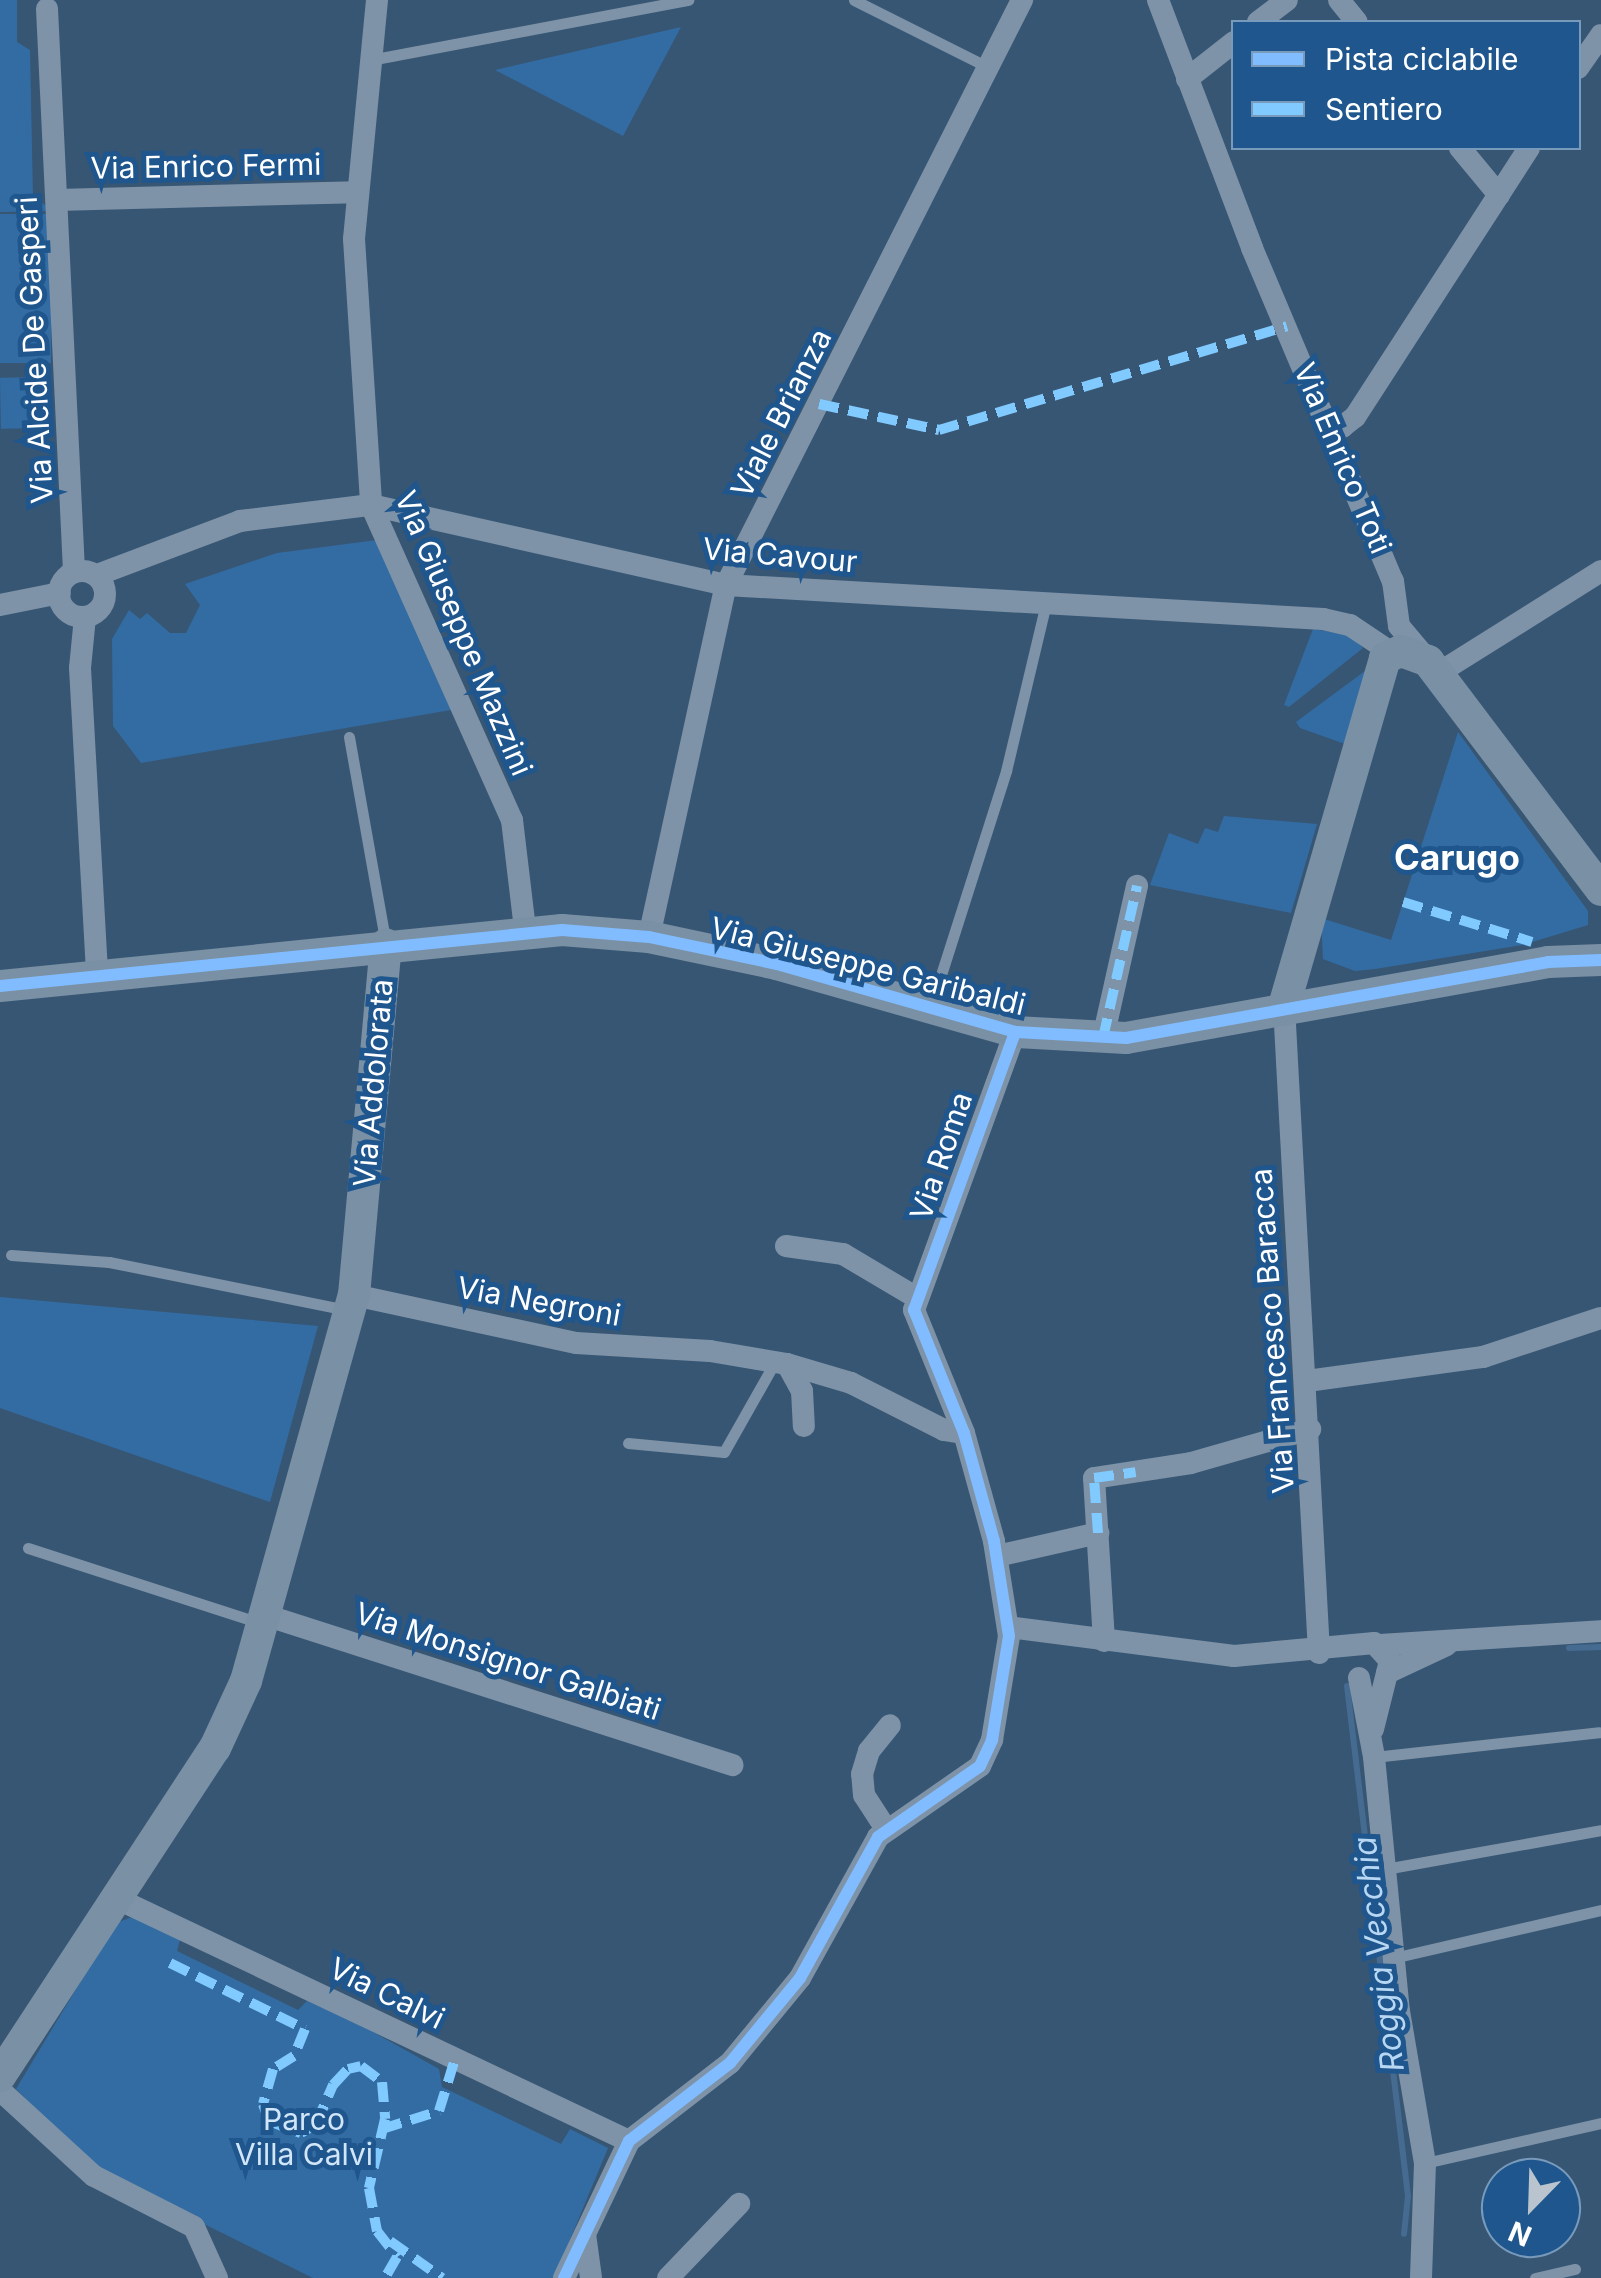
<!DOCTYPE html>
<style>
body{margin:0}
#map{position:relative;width:1601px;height:2278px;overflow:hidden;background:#375674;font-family:Inter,sans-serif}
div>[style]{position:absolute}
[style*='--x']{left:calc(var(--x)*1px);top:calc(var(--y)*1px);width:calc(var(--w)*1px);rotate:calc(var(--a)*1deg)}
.green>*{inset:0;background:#336ca3;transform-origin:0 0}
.stream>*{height:6px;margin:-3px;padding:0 3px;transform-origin:3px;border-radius:3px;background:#456b91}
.lane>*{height:11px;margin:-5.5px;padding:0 5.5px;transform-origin:5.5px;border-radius:5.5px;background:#7e93a7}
.street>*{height:22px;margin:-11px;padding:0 11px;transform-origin:11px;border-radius:11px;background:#7e93a7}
.street>.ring{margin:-11px;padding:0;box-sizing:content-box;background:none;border:22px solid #7e93a7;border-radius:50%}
.secondary>*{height:32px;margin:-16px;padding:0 16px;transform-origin:16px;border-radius:16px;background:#7a90a4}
.quiet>*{height:10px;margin-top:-5px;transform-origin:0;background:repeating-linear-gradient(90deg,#80caff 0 20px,transparent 0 30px)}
.cycleway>*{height:12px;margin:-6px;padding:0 6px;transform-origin:6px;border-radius:6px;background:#80bcff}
span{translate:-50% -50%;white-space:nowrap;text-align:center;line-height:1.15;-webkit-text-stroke:10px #1e568d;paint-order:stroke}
.street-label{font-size:30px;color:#fff}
.park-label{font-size:30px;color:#d1e6f9}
.water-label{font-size:32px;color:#b8d7f3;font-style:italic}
.quarter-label{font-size:35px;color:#fff;font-weight:700}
.legend{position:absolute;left:1231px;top:20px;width:350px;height:130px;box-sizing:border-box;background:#1e568d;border:2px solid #789abb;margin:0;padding:12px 18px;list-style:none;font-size:30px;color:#fff}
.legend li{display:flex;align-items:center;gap:20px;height:50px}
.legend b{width:50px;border:2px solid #789abb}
.north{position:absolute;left:1481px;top:2158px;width:100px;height:100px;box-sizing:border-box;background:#1e568d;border:2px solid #789abb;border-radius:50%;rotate:203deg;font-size:28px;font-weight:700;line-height:40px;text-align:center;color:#fff}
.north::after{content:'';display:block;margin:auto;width:35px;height:45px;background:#b9c4ce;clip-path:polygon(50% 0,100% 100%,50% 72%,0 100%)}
</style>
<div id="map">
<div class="green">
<div style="clip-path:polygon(0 0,17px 0,17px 42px,30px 50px,33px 197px,54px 211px,0 212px)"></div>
<div style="clip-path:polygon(681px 27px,623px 136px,495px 70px)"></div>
<div style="left:51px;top:214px;width:149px;height:51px;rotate:90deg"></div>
<div style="left:45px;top:377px;width:51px;height:45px;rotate:89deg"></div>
<div style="clip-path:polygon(377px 540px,451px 710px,141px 763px,113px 726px,112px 639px,129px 610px,140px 619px,147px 613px,170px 633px,186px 633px,200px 605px,185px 584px,277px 553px)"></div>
<div style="clip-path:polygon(1313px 629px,1350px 635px,1363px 648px,1289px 707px,1284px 705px)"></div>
<div style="clip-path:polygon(1373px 665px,1348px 745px,1300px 728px,1296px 722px)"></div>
<div style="clip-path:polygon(1458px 732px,1588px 911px,1588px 925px,1522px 945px,1375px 969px,1355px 971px,1323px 959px,1321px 918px,1391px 940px)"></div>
<div style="clip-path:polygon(1224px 816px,1317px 824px,1291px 913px,1150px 885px,1169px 833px,1198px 844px,1205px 828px,1218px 832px)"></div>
<div style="clip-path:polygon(0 1297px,318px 1326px,270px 1502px,0 1408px)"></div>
<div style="clip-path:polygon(132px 1917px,180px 1939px,177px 1951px,298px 2010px,307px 2001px,357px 2023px,439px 2069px,442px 2087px,561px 2144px,570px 2129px,608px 2148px,554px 2278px,313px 2278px,97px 2171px,16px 2089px,105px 1941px,119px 1922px)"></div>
</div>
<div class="stream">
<div style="--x:1569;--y:1648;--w:32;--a:-2"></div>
<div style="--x:1347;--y:1686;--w:514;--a:83.18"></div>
<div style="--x:1408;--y:2196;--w:38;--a:96"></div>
</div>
<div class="lane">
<div style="--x:854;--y:0;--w:152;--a:26.6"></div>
<div style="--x:370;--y:60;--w:324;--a:-10.7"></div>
<div style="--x:349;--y:737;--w:206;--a:79.9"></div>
<div style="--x:932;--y:1003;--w:244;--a:-72.3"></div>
<div style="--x:1006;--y:771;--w:173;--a:-76.6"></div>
<div style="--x:11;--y:1255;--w:98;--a:4.1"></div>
<div style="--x:109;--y:1262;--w:242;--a:11.4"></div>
<div style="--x:628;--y:1443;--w:96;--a:5.4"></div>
<div style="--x:724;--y:1452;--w:103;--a:-60.5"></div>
<div style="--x:28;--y:1548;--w:241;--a:17.9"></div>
<div style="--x:1374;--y:1757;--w:226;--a:-6.3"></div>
<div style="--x:1385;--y:1869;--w:219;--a:-10.2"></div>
<div style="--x:1393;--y:1958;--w:213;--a:-13"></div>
<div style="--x:1425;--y:2163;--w:180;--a:-12.8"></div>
<div style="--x:1535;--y:2278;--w:41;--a:-12.7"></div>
</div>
<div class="street">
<div style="--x:377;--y:0;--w:240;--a:95.5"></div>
<div style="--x:354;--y:239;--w:267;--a:86.3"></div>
<div style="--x:371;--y:505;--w:345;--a:65.9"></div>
<div style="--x:512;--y:820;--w:110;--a:83.2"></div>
<div style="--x:1158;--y:0;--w:265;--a:69.2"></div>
<div style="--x:1252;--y:248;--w:362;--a:67.1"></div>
<div style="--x:1393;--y:581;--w:45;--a:82.4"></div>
<div style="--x:1399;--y:626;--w:39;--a:50"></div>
<div style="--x:1339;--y:0;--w:28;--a:51"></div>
<div style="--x:47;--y:9;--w:564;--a:87.25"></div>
<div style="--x:1258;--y:22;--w:36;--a:-37"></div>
<div style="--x:1578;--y:68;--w:40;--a:-55.1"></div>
<div style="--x:1187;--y:79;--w:60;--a:-38.2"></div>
<div style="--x:1460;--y:148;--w:61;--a:50.3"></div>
<div style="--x:57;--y:200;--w:298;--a:-1.5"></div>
<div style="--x:1330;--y:423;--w:13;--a:18"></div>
<div style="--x:1342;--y:427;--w:16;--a:-38"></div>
<div style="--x:1355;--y:417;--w:320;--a:-57.1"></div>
<div class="ring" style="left:59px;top:571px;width:24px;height:24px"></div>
<div style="--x:97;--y:575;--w:153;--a:-20.7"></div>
<div style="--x:240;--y:521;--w:132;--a:-7"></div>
<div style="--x:371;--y:505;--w:364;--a:12.7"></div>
<div style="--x:726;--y:585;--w:598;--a:3.26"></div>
<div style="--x:1323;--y:619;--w:28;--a:13"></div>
<div style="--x:1350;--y:625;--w:43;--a:33.7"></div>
<div style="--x:0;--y:605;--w:61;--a:-11.3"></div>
<div style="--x:85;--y:617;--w:51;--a:95.6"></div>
<div style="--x:80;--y:668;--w:308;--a:86.8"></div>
<div style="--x:1437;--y:674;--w:194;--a:-32.1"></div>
<div style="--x:649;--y:937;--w:360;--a:-77.7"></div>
<div style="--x:726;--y:585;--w:656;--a:-63.16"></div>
<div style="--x:1284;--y:1006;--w:648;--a:86.9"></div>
<div style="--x:1103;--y:1038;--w:156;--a:-77.4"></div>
<div style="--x:786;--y:1246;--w:58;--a:8"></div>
<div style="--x:843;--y:1254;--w:86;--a:30.7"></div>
<div style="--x:354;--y:1295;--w:227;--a:12.2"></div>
<div style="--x:576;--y:1343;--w:134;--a:3.4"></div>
<div style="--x:710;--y:1351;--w:78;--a:9.6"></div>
<div style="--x:787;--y:1364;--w:67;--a:16.5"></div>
<div style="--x:851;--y:1383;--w:104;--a:26.8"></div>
<div style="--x:944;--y:1430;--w:20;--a:9"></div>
<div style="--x:787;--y:1364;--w:31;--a:61"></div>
<div style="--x:802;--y:1391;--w:35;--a:87"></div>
<div style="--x:1307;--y:1381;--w:178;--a:-7.8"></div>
<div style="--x:1483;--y:1357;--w:124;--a:-18.3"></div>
<div style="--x:997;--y:1556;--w:104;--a:-12.8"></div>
<div style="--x:265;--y:1615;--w:491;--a:17.8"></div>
<div style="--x:1008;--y:1627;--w:228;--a:7.3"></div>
<div style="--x:1234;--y:1656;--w:141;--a:-5.3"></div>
<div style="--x:1374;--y:1643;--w:24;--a:48"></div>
<div style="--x:1390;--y:1661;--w:70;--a:104"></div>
<div style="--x:1104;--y:1641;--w:163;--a:-93.5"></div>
<div style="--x:1094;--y:1478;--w:98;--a:-8.8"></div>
<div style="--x:1191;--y:1463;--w:124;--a:-15.9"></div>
<div style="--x:1380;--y:1645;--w:221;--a:-3.6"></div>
<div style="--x:1387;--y:1673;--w:66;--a:-25"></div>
<div style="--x:1359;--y:1678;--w:80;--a:79.2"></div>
<div style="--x:1374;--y:1757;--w:255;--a:84.4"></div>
<div style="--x:1399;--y:2011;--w:154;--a:80.3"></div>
<div style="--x:1425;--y:2163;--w:115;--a:92"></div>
<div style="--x:886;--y:1829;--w:40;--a:-122.9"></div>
<div style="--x:864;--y:1795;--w:21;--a:-95"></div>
<div style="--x:862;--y:1774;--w:24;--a:-73"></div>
<div style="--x:869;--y:1751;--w:33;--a:-51"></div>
<div style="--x:120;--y:1900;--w:563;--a:25.34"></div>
<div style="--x:0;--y:2090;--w:127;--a:42.5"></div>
<div style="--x:94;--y:2176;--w:112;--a:27"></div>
<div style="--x:194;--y:2227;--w:56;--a:65.7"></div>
<div style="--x:585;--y:2234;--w:44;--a:82.2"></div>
<div style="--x:564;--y:2278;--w:152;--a:-64.6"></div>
<div style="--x:629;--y:2141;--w:128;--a:-37.7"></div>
<div style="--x:730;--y:2063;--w:110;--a:-50.5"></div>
<div style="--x:800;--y:1978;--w:161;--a:-61"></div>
<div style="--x:878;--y:1837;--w:124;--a:-34.8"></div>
<div style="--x:980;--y:1766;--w:29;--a:-65"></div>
<div style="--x:992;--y:1740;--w:105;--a:-80.7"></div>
<div style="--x:1009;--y:1636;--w:96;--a:-99"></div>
<div style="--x:994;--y:1541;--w:112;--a:-105.5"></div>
<div style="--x:964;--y:1433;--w:133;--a:-112.1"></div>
<div style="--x:914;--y:1310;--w:296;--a:-70"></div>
<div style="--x:668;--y:2278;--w:103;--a:-46.2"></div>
</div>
<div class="secondary">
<div style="--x:0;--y:986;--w:565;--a:-5.69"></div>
<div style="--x:562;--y:930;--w:87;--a:4.6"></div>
<div style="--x:649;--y:937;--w:131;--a:11.9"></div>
<div style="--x:777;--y:964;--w:248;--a:15.9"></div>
<div style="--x:1015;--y:1032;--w:111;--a:3.1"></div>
<div style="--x:1126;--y:1038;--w:429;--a:-10.2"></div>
<div style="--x:1548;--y:962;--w:53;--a:-2.2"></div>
<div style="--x:1284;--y:1006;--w:362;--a:-73.8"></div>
<div style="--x:1385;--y:658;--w:17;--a:-24"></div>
<div style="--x:1401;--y:651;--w:29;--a:20"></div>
<div style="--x:1428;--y:661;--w:287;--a:52.9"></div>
<div style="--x:0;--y:2076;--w:392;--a:-56.8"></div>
<div style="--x:215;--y:1748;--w:74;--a:-65.2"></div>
<div style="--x:246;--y:1681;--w:401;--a:-74.4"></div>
<div style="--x:354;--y:1295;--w:352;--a:-84.8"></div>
</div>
<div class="quiet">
<div style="--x:819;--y:404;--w:123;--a:12.2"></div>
<div style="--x:939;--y:430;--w:363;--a:-16.6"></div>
<div style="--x:1403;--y:902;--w:135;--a:17.2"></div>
<div style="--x:1103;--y:1038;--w:156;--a:-77.4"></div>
<div style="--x:1098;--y:1533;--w:55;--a:-94.2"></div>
<div style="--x:1094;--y:1478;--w:42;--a:-8.1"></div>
<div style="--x:170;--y:1963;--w:150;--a:26.1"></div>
<div style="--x:305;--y:2029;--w:29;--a:112"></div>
<div style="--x:294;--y:2056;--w:25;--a:148"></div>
<div style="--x:273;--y:2069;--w:36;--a:106"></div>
<div style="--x:263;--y:2104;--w:18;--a:71"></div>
<div style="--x:269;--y:2121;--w:34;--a:21"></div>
<div style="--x:301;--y:2133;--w:17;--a:-31"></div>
<div style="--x:316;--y:2124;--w:43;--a:-66.4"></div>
<div style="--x:333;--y:2085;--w:22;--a:-47"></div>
<div style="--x:348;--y:2069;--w:13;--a:-13"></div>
<div style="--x:361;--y:2066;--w:26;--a:37"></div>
<div style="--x:382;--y:2082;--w:37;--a:85"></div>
<div style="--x:385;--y:2119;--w:71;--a:103.1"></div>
<div style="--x:369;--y:2188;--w:44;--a:79.5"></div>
<div style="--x:377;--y:2231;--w:33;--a:52"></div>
<div style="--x:397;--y:2257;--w:24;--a:120"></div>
<div style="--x:382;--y:2129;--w:60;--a:-17.5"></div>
<div style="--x:439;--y:2111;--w:54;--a:-72.9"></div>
<div style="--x:390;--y:2241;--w:64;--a:35.4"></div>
</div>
<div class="cycleway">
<div style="--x:0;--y:986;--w:565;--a:-5.69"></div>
<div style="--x:562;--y:930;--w:87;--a:4.6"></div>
<div style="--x:649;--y:937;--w:131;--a:11.9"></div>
<div style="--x:777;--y:964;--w:248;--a:15.9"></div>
<div style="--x:1015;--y:1032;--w:111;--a:3.1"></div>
<div style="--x:1126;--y:1038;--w:429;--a:-10.2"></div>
<div style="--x:1548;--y:962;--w:53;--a:-2.2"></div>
<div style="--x:564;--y:2278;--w:152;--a:-64.6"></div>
<div style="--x:629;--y:2141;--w:128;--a:-37.7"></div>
<div style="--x:730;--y:2063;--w:110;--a:-50.5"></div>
<div style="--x:800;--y:1978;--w:161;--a:-61"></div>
<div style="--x:878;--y:1837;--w:124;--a:-34.8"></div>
<div style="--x:980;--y:1766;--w:29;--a:-65"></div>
<div style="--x:992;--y:1740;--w:105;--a:-80.7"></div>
<div style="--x:1009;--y:1636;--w:96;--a:-99"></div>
<div style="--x:994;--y:1541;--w:112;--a:-105.5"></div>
<div style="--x:964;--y:1433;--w:133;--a:-112.1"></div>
<div style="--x:914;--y:1310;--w:296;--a:-70"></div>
</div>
<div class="street-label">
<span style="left:206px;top:166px;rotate:-1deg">Via Enrico Fermi</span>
<span style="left:34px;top:350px;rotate:-93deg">Via Alcide De Gasperi</span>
<span style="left:781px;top:413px;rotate:-63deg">Viale Brianza</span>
<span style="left:1343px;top:458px;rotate:67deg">Via Enrico Toti</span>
<span style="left:780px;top:555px;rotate:5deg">Via Cavour</span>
<span style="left:464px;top:633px;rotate:67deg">Via Giuseppe Mazzini</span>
<span style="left:868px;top:966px;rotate:14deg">Via Giuseppe Garibaldi</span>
<span style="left:373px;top:1083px;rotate:-85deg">Via Addolorata</span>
<span style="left:941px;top:1156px;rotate:-71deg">Via Roma</span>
<span style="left:539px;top:1301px;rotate:10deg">Via Negroni</span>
<span style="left:1272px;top:1331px;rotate:-94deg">Via Francesco Baracca</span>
<span style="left:508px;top:1661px;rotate:18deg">Via Monsignor Galbiati</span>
<span style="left:387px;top:1993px;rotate:26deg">Via Calvi</span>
</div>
<div class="park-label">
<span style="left:304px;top:2136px">Parco<br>Villa Calvi</span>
</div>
<div class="water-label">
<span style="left:1379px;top:1954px;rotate:-97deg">Roggia Vecchia</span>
</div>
<div class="quarter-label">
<span style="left:1457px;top:857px">Carugo</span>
</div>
<ul class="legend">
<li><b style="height:12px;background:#80bcff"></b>Pista ciclabile</li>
<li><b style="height:12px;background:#80caff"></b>Sentiero</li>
</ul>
<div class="north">N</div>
</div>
